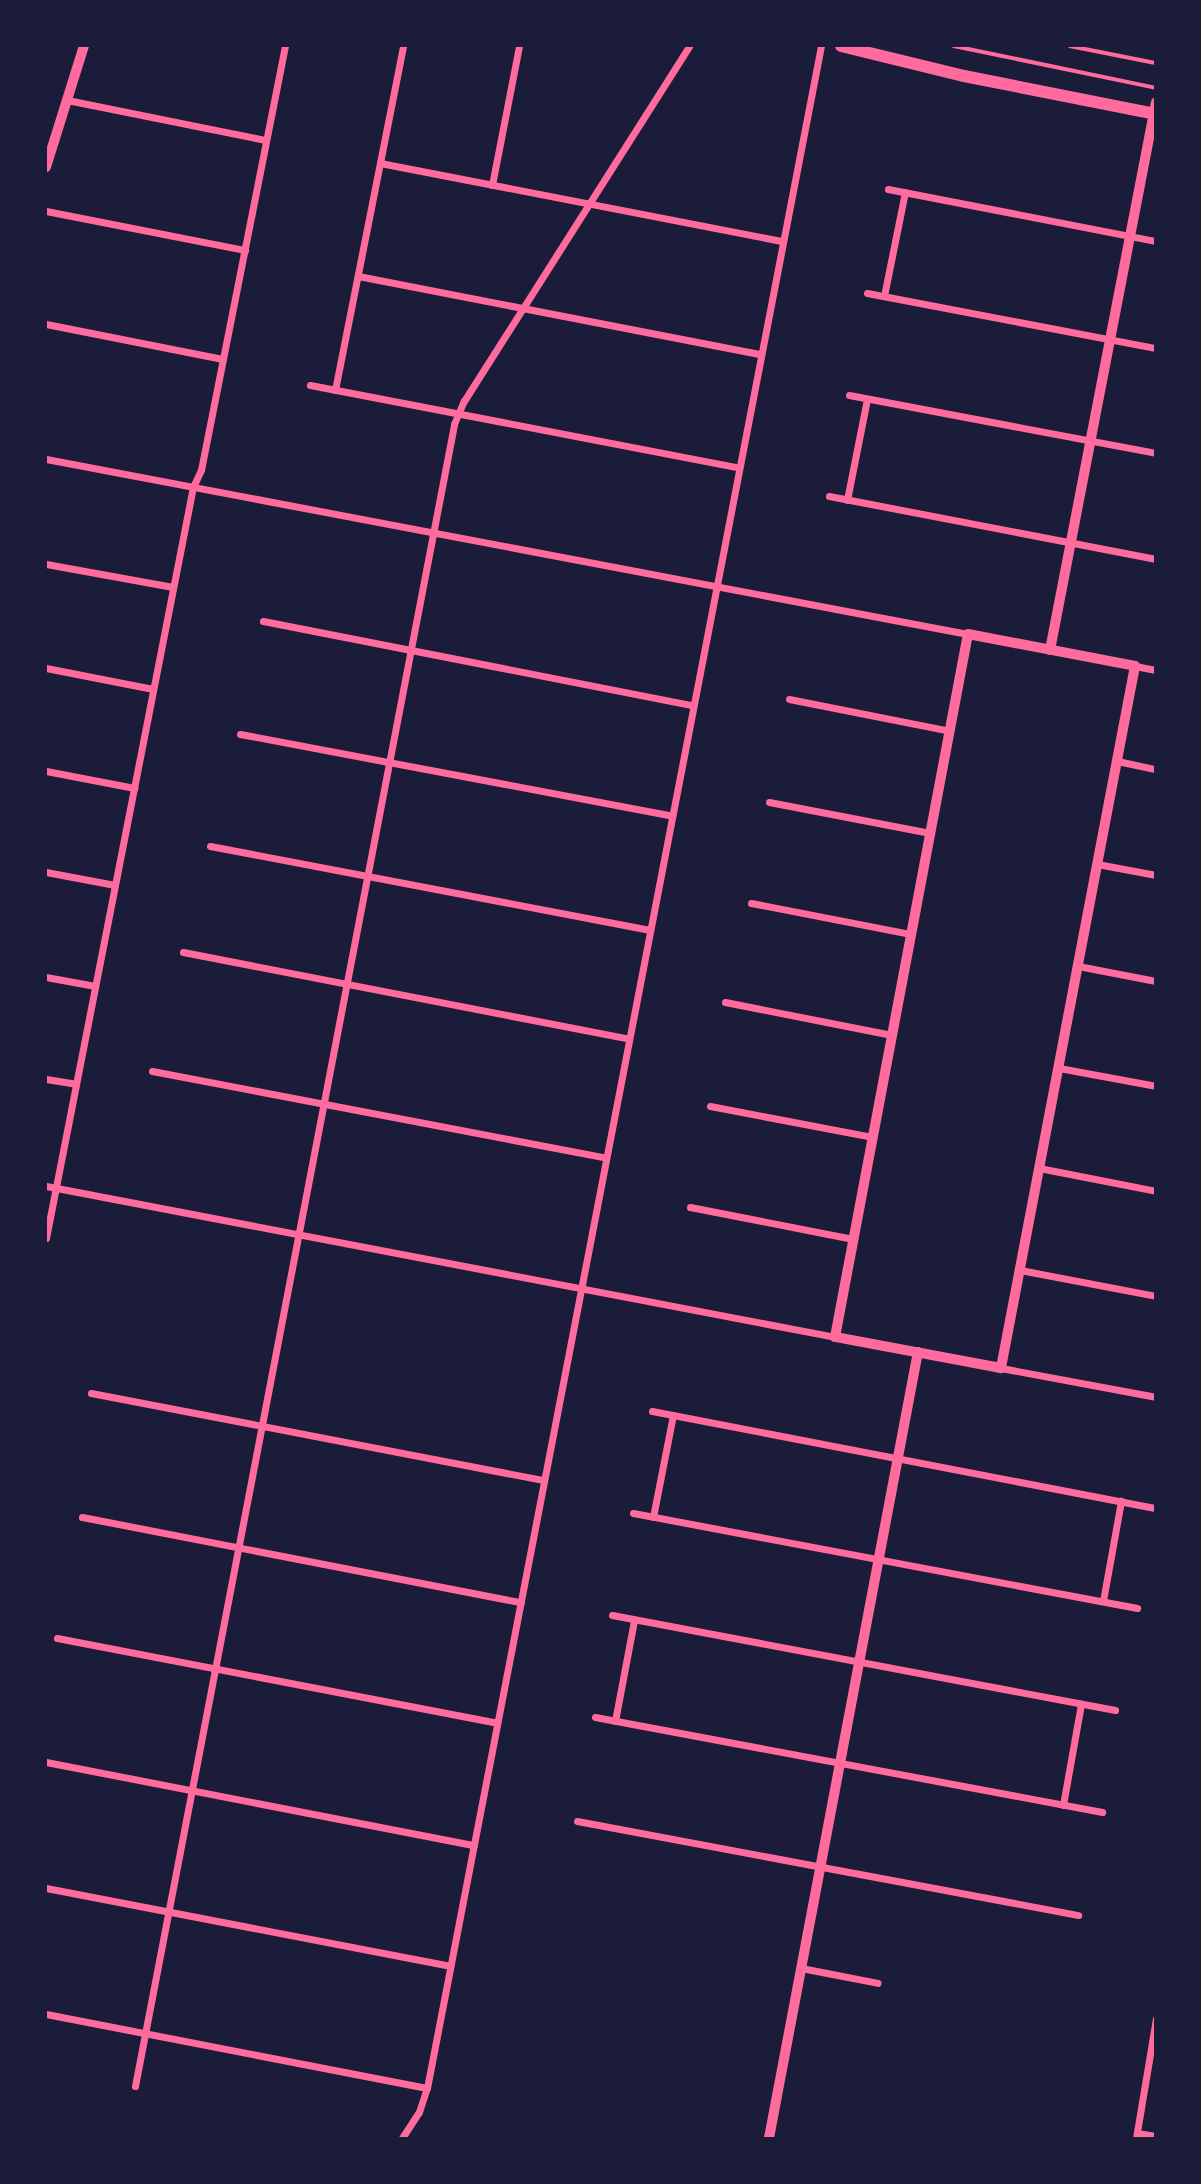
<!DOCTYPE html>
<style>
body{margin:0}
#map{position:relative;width:1201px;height:2184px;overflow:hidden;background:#1b1b3a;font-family:"Source Sans 3",sans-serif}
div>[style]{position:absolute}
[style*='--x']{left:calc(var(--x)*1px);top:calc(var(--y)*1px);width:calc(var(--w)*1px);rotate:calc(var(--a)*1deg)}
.service>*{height:3.5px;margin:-1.75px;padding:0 1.75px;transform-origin:1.75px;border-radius:1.75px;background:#ff6b9d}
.minor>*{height:7px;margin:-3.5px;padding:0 3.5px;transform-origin:3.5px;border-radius:3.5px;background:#ff6b9d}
.tertiary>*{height:10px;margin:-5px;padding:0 5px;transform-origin:5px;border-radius:5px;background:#ff6b9d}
.primary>*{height:12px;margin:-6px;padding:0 6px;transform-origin:6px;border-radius:6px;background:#ff6b9d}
span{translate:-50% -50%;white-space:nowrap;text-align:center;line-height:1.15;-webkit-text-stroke:5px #1b1b3a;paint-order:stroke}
.frame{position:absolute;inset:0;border:47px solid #1b1b3a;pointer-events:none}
</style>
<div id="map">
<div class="service">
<div style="--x:954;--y:46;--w:206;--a:11.7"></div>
<div style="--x:1070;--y:46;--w:88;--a:11.2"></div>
</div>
<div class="minor">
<div style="--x:67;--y:100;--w:203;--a:11.4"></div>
<div style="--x:380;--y:163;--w:410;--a:11"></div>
<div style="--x:492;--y:185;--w:142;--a:-79"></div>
<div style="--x:888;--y:189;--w:273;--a:11"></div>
<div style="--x:46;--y:211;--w:203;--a:11.1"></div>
<div style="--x:358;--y:276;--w:410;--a:11"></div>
<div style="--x:867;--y:293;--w:294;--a:10.8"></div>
<div style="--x:884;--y:296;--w:106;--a:-78.6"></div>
<div style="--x:46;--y:324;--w:180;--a:11.2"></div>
<div style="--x:310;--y:385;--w:437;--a:10.9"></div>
<div style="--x:335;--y:390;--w:351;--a:-78.8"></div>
<div style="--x:849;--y:395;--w:312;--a:10.7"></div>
<div style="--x:46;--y:459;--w:938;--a:10.75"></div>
<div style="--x:829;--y:496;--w:333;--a:10.9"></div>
<div style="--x:847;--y:500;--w:103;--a:-78.8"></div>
<div style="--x:46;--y:564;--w:129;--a:10.3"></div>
<div style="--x:263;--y:621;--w:438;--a:11.1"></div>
<div style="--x:1135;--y:666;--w:21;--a:11"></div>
<div style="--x:46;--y:668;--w:109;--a:11.1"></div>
<div style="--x:789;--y:699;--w:164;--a:11.2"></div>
<div style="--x:240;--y:734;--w:440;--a:10.7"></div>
<div style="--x:1117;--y:761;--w:40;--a:12"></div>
<div style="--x:46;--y:771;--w:90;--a:10.9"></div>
<div style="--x:769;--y:802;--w:164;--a:10.9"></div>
<div style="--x:210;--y:846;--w:448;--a:10.8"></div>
<div style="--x:1097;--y:864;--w:60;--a:10.6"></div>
<div style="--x:46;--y:872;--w:70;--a:10.7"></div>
<div style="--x:751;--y:903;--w:163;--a:11"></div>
<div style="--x:183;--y:952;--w:454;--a:11"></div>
<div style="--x:1078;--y:966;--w:79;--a:10.9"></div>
<div style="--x:46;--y:977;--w:50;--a:10.4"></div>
<div style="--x:725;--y:1002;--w:170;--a:11.2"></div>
<div style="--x:1059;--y:1068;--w:99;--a:10.5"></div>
<div style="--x:152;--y:1071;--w:462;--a:10.8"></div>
<div style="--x:46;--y:1079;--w:30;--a:9"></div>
<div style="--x:710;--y:1106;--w:166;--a:10.8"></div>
<div style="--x:1039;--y:1168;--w:119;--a:11.1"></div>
<div style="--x:46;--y:1186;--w:803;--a:10.83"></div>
<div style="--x:690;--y:1207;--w:166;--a:11.1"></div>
<div style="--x:46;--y:1238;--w:765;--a:-78.93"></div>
<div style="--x:193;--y:487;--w:19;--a:-65"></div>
<div style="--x:201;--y:470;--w:432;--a:-78.8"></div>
<div style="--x:1020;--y:1270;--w:138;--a:10.8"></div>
<div style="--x:1001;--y:1368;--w:158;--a:10.6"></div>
<div style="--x:91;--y:1393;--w:461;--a:10.9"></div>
<div style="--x:652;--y:1411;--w:512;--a:10.92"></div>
<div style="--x:633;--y:1513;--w:513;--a:10.67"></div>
<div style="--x:82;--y:1517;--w:447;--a:11"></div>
<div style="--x:653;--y:1517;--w:104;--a:-78.9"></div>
<div style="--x:1103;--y:1601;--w:102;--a:-79.8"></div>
<div style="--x:612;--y:1615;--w:512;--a:10.7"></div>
<div style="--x:57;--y:1638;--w:448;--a:10.9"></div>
<div style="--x:595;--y:1717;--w:516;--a:10.61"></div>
<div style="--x:615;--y:1721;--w:103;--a:-79.3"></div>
<div style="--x:46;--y:1762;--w:436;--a:11"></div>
<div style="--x:1063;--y:1805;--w:103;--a:-79.9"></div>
<div style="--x:577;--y:1821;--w:510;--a:10.63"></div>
<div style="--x:46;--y:1888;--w:411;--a:10.9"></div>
<div style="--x:801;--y:1968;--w:78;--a:11"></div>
<div style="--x:46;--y:2014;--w:388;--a:11"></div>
<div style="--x:135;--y:2086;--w:1692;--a:-79.13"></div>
<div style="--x:454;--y:424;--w:25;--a:-67"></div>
<div style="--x:464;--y:401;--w:420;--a:-57.6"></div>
<div style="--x:1137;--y:2133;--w:19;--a:9"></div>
<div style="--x:402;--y:2138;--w:31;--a:-57"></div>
<div style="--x:419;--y:2112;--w:25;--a:-72"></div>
<div style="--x:427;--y:2088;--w:2080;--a:-79.08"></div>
<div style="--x:1136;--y:2138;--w:121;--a:-80.5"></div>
</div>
<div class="tertiary">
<div style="--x:46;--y:167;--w:127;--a:-72.6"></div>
<div style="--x:968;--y:634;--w:170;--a:10.8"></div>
<div style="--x:1135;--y:666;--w:715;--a:100.81"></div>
<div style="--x:1001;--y:1368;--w:169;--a:-169.4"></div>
<div style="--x:835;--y:1337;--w:715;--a:-79.29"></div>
<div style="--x:1050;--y:650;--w:558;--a:-79.05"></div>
<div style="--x:769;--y:2138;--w:800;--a:-79.27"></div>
</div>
<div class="primary">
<div style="--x:841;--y:46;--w:127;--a:13.7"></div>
<div style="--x:964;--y:76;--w:196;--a:11.2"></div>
</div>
<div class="frame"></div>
</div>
